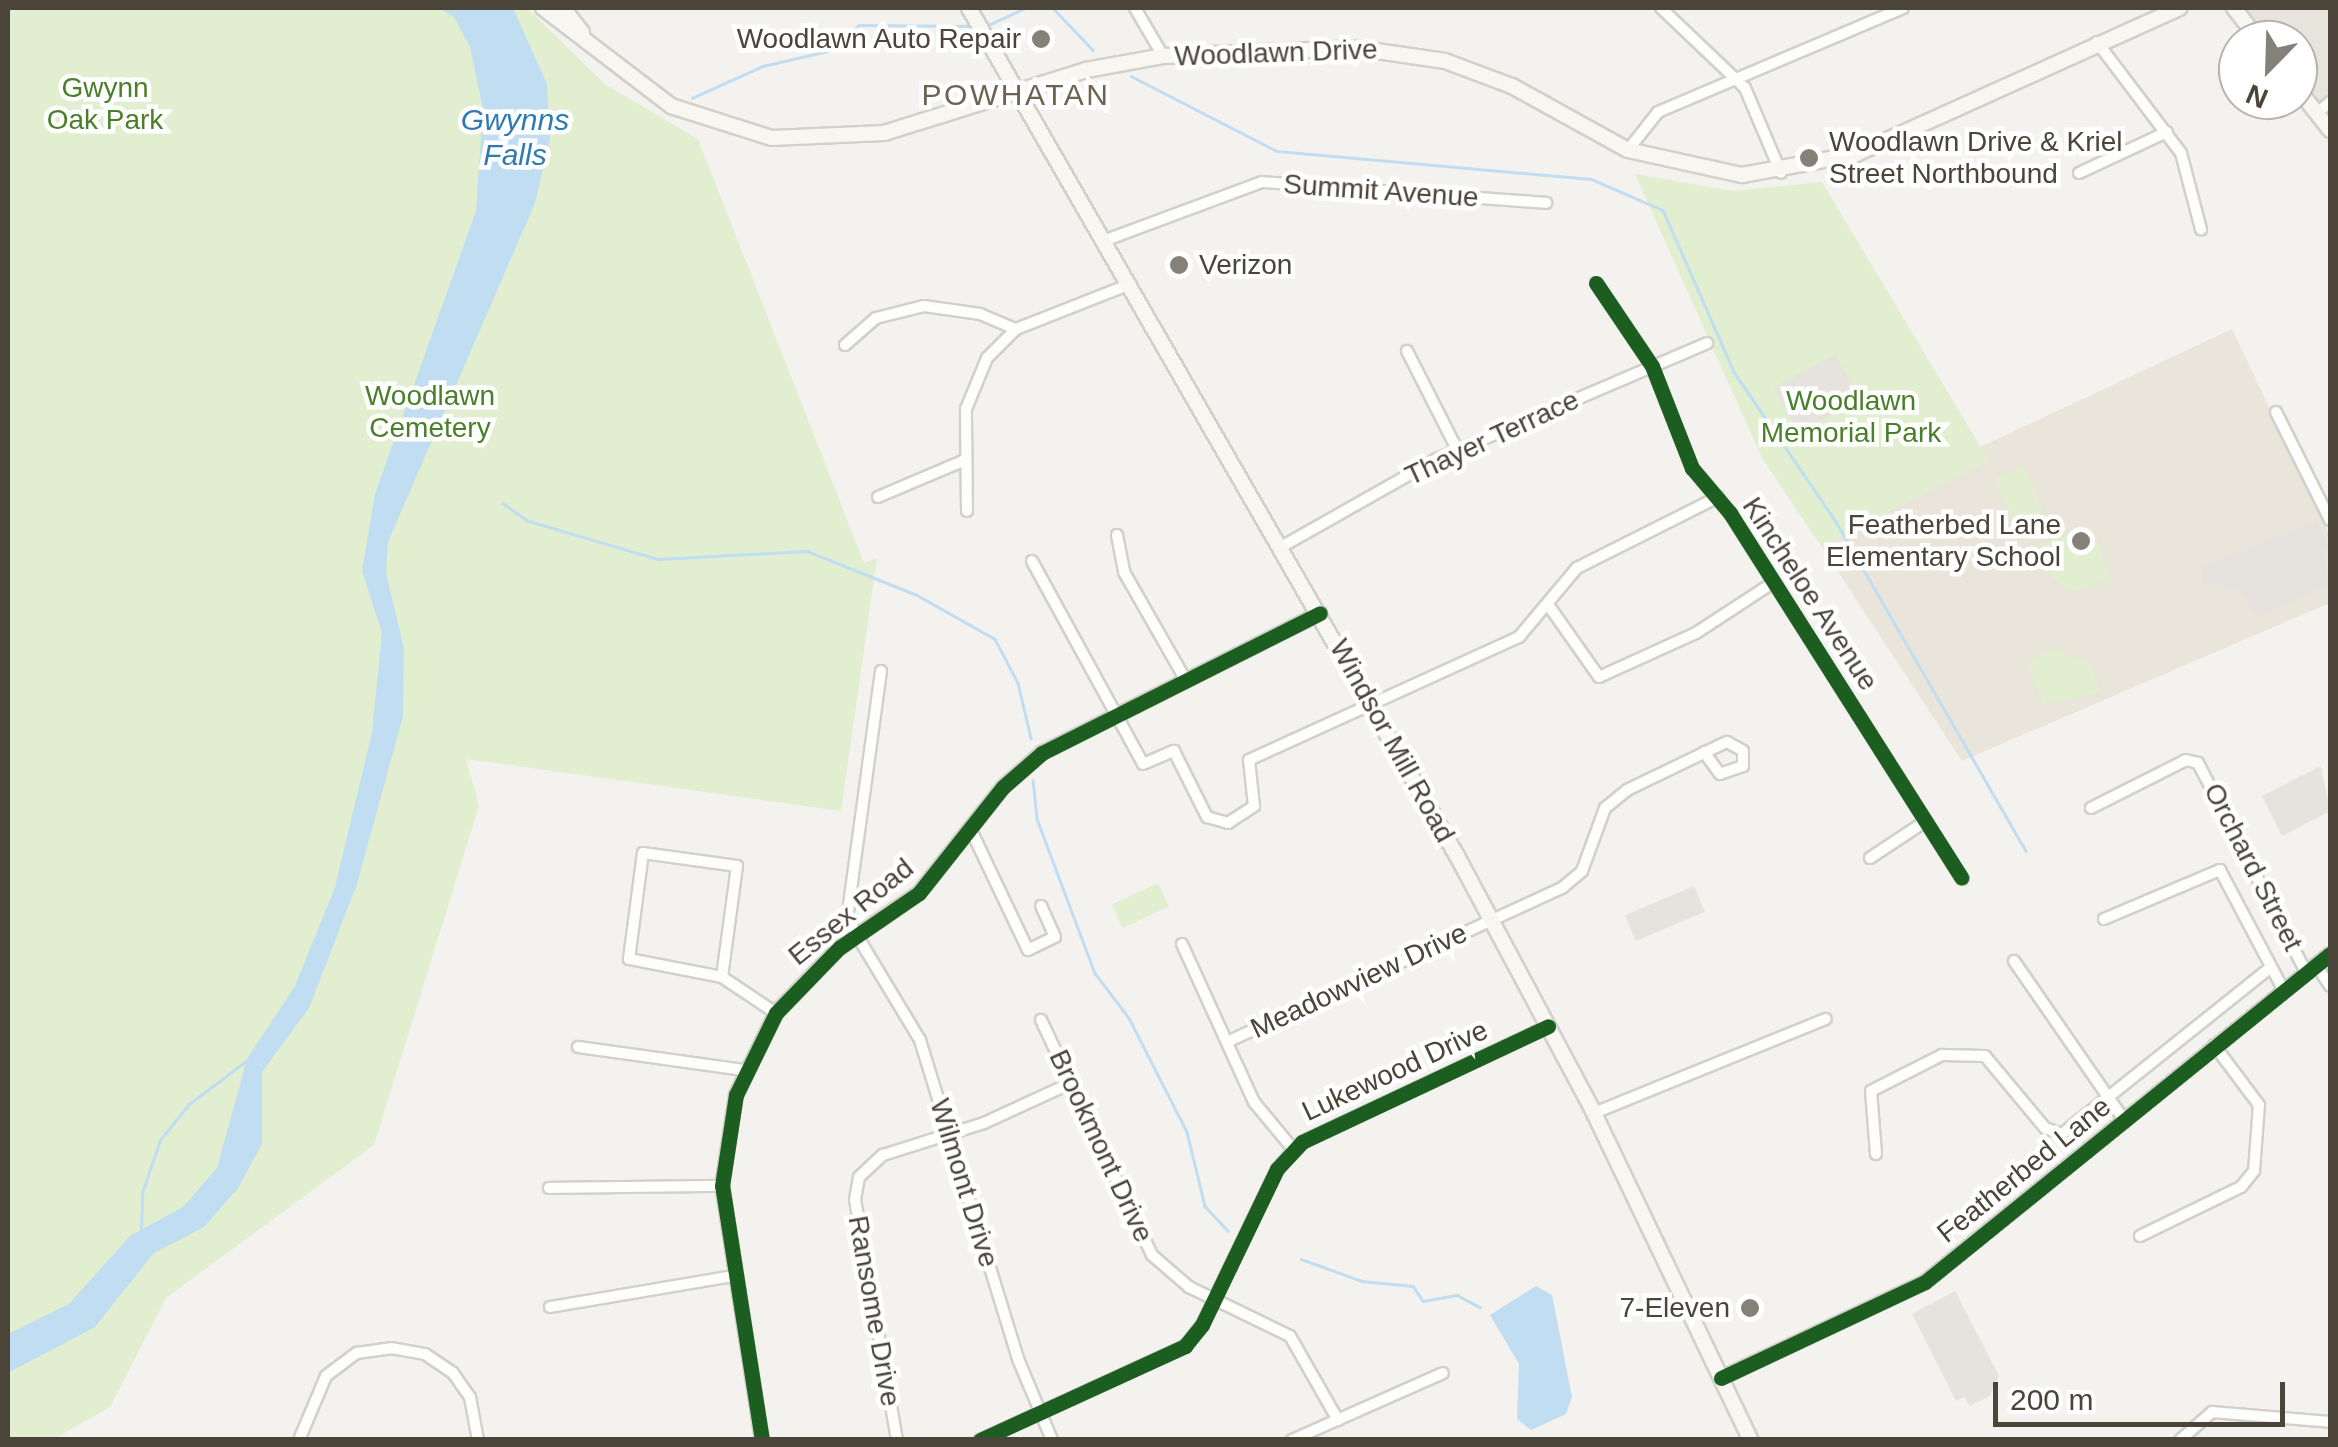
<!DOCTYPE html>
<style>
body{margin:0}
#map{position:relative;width:2338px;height:1447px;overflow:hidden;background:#f4f2ee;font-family:Helvetica,sans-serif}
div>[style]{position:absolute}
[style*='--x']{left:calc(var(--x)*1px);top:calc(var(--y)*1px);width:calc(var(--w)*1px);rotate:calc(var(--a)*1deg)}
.residential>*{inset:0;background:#e7e4dc}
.education>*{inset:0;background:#eae5da}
.green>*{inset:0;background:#e1eecf;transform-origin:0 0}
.parking>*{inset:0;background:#e6e3df;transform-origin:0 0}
.water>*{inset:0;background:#c0ddf1}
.stream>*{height:2.5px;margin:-1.25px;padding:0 1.25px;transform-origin:1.25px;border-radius:1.25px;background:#c0ddf1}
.roads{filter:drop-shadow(2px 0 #d2d0cb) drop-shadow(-2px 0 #d2d0cb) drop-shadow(0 2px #d2d0cb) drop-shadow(0 -2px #d2d0cb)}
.minor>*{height:10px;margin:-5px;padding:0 5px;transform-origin:5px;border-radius:5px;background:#fdfdfc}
.tertiary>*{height:12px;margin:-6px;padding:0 6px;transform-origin:6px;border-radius:6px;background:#fdfdfc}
.secondary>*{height:14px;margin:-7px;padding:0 7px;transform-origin:7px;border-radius:7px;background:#f7f6f1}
.cycleway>*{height:15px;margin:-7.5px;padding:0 7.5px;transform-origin:7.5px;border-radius:7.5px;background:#1b5e20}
.dots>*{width:28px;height:28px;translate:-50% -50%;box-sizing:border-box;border:5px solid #fff;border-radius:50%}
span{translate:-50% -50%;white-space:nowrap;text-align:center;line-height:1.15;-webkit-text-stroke:9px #fff;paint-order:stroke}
.poi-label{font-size:28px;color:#4b4439}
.right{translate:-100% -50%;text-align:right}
.left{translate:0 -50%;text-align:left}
.street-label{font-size:28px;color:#4b4439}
.park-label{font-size:28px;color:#4a7f2a}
.neighbourhood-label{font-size:30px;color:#6e6250;letter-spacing:2.5px}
.water-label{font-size:30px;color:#2e7ab2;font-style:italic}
.frame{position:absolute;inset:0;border:10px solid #4b4439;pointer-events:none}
.north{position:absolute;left:2218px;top:20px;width:100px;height:100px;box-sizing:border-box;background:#fff;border:2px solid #b7b4b0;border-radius:50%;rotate:203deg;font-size:28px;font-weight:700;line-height:40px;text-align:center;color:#4b4439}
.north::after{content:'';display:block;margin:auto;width:35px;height:45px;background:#868178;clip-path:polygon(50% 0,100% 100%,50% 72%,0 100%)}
.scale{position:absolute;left:1993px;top:1382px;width:292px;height:45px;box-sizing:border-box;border:5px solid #4b4439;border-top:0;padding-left:12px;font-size:30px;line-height:35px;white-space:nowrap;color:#4b4439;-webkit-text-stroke:8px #fff;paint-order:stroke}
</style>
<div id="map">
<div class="residential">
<div style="clip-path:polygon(2246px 8px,2330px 8px,2330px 116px,2298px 74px,2298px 40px,2272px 40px)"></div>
</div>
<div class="education">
<div style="clip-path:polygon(2232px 329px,2330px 536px,2330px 603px,1962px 761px,1821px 546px,1988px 461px,1980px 447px)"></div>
</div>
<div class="green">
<div style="clip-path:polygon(8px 8px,527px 8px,606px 85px,698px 139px,864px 563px,877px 558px,841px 811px,466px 759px,479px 806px,374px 1145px,166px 1298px,110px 1407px,52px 1440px,8px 1439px)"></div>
<div style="clip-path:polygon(1635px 174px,1733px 191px,1822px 182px,1989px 461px,1821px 546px,1762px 458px)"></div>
<div style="left:2024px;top:466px;width:50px;height:32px;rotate:67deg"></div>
<div style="clip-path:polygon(2084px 528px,2095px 534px,2110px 580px,2069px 592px,2045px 570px,2040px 544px)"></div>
<div style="clip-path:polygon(2049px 648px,2091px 663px,2100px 692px,2043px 705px,2027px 665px)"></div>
<div style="left:1158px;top:883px;width:26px;height:51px;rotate:65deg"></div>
</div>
<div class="parking">
<div style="left:1835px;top:354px;width:52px;height:70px;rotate:61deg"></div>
<div style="clip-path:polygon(2317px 520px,2329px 547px,2322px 550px,2330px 584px,2256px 618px,2241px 592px,2201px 583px,2202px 565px)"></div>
<div style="clip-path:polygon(2321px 766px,2330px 811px,2282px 836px,2262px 796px)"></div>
<div style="left:1694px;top:886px;width:28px;height:75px;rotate:67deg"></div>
<div style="clip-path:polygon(1955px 1291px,1999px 1376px,1990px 1396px,1970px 1406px,1964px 1397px,1956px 1401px,1912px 1314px)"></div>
</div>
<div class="water">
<div style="clip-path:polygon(439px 8px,513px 8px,547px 84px,550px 138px,535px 203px,388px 542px,386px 573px,404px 649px,403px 716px,357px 884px,309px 1008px,262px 1072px,262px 1144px,238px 1188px,204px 1227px,154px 1253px,95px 1327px,8px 1373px,8px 1334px,69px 1304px,130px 1236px,183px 1207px,217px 1168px,247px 1059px,295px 986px,335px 887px,372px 733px,382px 633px,362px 571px,375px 494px,476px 211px,483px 109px,470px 47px,454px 17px)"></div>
<div style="clip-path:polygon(1536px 1286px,1552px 1295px,1572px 1397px,1566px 1414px,1531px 1430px,1517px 1419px,1519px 1364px,1490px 1315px)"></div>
</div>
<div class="stream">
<div style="--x:1053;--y:8;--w:58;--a:46.4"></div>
<div style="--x:986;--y:26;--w:43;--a:-24.8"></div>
<div style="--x:1131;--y:76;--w:164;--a:27.2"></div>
<div style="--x:1277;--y:151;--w:315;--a:5.1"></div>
<div style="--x:1591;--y:179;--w:78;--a:23.3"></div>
<div style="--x:1663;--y:210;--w:177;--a:66.3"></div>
<div style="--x:1734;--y:372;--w:179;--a:55.7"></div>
<div style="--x:1835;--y:520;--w:382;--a:60"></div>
<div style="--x:692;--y:98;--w:78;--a:-24.3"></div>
<div style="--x:763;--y:66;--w:67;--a:-13"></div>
<div style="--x:828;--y:51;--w:40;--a:-40"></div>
<div style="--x:859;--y:25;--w:114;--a:0.5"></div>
<div style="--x:503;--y:503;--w:29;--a:36"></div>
<div style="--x:526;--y:520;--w:138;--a:16.5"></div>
<div style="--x:658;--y:559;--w:149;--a:-3.1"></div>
<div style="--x:807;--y:551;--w:118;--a:21.8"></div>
<div style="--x:917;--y:595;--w:90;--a:29.4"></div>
<div style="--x:995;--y:639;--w:50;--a:62.4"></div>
<div style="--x:1018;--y:683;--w:57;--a:76.7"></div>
<div style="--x:1033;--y:780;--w:39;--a:84"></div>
<div style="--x:1037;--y:819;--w:165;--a:69.4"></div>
<div style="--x:1095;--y:973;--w:56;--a:52.9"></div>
<div style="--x:1129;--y:1018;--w:128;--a:63"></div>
<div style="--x:1187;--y:1132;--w:76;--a:76.3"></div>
<div style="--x:1205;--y:1206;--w:34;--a:47"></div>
<div style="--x:141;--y:1231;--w:38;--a:-88"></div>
<div style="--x:142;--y:1193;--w:56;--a:-71.2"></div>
<div style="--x:160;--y:1140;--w:46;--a:-51.1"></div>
<div style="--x:189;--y:1104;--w:76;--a:-37"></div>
<div style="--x:1301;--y:1259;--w:65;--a:19.8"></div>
<div style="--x:1362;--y:1281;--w:51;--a:5.6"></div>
<div style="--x:1413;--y:1286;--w:18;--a:56"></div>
<div style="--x:1423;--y:1301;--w:35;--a:-10"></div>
<div style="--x:1457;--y:1295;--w:26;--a:28"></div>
</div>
<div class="roads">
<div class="minor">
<div style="--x:1135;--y:8;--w:56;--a:59.7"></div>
<div style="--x:1661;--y:8;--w:116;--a:43.6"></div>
<div style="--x:1745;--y:88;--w:92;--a:67"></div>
<div style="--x:2097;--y:42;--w:139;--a:52.9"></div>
<div style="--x:2181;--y:153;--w:79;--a:75.3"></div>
<div style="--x:2317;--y:113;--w:17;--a:-40"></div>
<div style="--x:1628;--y:150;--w:48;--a:-51.7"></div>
<div style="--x:1658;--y:112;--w:266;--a:-23"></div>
<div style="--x:2079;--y:173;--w:97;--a:-25"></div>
<div style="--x:1106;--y:240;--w:166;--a:-20.4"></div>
<div style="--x:1262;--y:182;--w:285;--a:4.2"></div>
<div style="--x:1596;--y:283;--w:100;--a:56"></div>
<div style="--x:1652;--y:366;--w:110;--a:68.6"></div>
<div style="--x:1692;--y:468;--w:59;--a:49.8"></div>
<div style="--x:1730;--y:513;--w:432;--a:57.6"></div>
<div style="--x:845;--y:345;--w:41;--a:-41.1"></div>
<div style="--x:876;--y:318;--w:49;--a:-14"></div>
<div style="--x:924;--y:306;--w:57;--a:8.1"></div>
<div style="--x:980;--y:314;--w:39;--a:23"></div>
<div style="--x:1407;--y:351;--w:110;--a:63"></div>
<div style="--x:2276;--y:412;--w:121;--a:63.4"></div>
<div style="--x:878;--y:497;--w:95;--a:-23"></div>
<div style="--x:967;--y:511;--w:102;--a:-90.6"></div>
<div style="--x:966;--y:409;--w:55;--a:-67.6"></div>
<div style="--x:987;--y:358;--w:41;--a:-45"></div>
<div style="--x:1016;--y:329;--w:123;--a:-21.5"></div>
<div style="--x:1117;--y:535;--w:38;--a:79"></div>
<div style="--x:1124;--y:572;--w:123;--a:60.3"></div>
<div style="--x:1283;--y:546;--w:177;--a:-29.5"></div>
<div style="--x:1437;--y:459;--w:294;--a:-23.2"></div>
<div style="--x:1032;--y:561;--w:231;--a:61.3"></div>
<div style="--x:1143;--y:764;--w:34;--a:-23"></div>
<div style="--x:1174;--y:751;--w:74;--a:63.4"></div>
<div style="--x:1207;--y:817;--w:22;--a:16"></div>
<div style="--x:1228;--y:823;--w:31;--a:-33"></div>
<div style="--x:1254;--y:806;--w:46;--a:-96.2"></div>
<div style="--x:1249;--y:760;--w:297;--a:-24.5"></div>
<div style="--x:1519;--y:637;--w:90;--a:-50"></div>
<div style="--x:1577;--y:568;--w:158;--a:-26.7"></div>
<div style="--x:1549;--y:606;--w:87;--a:54.8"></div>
<div style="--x:1599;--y:677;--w:107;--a:-24.4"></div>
<div style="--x:1696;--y:633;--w:93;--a:-33.2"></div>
<div style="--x:881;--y:671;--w:250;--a:97.8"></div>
<div style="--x:847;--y:919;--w:141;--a:58.9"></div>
<div style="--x:920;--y:1040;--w:334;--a:72.9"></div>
<div style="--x:1018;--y:1359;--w:88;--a:67.2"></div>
<div style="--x:2091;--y:808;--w:106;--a:-26.8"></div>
<div style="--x:2186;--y:760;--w:12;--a:14"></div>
<div style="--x:2198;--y:763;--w:235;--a:62.7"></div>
<div style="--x:970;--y:828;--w:135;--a:64.6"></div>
<div style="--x:1028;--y:950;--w:30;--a:-26"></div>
<div style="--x:1055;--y:937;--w:34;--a:-114"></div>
<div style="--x:1870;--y:858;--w:67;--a:-33.5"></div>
<div style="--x:2104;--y:919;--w:126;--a:-22.9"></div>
<div style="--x:2220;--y:870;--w:135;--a:62.1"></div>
<div style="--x:1182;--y:944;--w:174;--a:65.5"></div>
<div style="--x:1254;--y:1102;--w:61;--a:50.3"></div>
<div style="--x:2014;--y:961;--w:193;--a:55.3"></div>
<div style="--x:2316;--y:965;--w:25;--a:56"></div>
<div style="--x:722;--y:977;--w:95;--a:-169"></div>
<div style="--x:629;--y:959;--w:107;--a:-82.5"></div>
<div style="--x:643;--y:853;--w:95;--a:7.9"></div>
<div style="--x:737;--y:866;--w:112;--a:97.7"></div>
<div style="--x:722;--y:977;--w:65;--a:33.7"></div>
<div style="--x:1041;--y:1020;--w:260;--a:64.7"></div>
<div style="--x:1152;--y:1255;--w:49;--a:40.9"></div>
<div style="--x:1189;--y:1287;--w:112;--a:25.9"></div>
<div style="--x:1290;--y:1336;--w:97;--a:60.3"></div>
<div style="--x:1227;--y:1042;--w:369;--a:-24.7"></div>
<div style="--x:1562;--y:888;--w:26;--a:-40"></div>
<div style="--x:1582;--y:871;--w:67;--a:-69.9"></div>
<div style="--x:1605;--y:808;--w:28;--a:-39"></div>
<div style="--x:1627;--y:790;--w:103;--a:-25.8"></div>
<div style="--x:1720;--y:745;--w:8;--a:-23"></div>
<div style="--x:1727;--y:742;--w:18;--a:29"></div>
<div style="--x:1743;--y:751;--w:15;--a:90"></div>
<div style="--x:1743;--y:766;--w:24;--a:161"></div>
<div style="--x:1720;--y:774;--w:27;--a:-126"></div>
<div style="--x:578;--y:1047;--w:168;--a:7.9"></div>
<div style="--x:1594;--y:1113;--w:250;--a:-22.1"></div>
<div style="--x:1876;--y:1154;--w:63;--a:-94.5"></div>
<div style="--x:1871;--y:1091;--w:80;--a:-26.9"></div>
<div style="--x:1942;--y:1055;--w:43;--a:1.3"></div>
<div style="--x:1985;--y:1056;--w:94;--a:50.2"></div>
<div style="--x:2045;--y:1128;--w:18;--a:19"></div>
<div style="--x:2062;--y:1134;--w:266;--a:-38.6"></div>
<div style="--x:549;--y:1188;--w:173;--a:-0.7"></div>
<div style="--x:2140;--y:1236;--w:112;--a:-25.9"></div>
<div style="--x:2241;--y:1187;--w:21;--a:-51"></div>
<div style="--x:2254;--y:1171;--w:66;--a:-85.7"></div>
<div style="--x:2259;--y:1105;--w:75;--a:-126.9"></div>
<div style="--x:550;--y:1307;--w:186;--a:-9.6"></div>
<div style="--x:299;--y:1440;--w:69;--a:-67.1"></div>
<div style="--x:326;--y:1376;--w:39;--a:-37"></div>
<div style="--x:357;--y:1353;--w:34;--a:-8"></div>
<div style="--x:391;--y:1348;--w:35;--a:10"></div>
<div style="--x:425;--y:1354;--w:34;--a:34"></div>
<div style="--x:453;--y:1373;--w:29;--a:55"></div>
<div style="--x:470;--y:1397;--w:44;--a:79.5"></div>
<div style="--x:897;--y:1440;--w:244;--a:-99.9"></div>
<div style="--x:855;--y:1200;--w:23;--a:-80"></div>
<div style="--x:859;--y:1177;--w:33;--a:-43"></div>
<div style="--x:883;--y:1155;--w:106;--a:-17.6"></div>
<div style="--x:984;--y:1123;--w:96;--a:-24.7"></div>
<div style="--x:980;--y:1440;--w:226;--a:-24.6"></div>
<div style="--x:1185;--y:1346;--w:27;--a:-51"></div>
<div style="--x:1202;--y:1325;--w:173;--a:-64.3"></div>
<div style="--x:1277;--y:1169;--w:37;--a:-47"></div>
<div style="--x:1302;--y:1142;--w:272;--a:-25.2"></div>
<div style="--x:1292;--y:1440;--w:165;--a:-23.9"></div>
<div style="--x:2180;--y:1440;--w:43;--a:-41.2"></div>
<div style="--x:2212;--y:1412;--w:118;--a:4.8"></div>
</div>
<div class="tertiary">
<div style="--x:1721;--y:1378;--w:225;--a:-25.2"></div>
<div style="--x:1925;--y:1282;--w:521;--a:-39"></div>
<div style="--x:762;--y:1440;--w:257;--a:-98.9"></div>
<div style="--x:722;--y:1186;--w:92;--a:-81.3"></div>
<div style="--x:736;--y:1095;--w:91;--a:-64"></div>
<div style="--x:776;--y:1013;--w:91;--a:-45.9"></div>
<div style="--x:839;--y:948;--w:97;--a:-34.5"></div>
<div style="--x:919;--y:893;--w:135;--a:-51.6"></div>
<div style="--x:1003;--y:787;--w:52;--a:-41.1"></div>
<div style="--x:1042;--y:753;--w:311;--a:-26.7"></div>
</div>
<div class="secondary">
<div style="--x:543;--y:8;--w:161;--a:37.4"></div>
<div style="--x:671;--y:106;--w:106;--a:17.6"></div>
<div style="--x:772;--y:138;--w:112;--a:-2.6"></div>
<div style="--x:884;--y:133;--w:212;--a:-17.3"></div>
<div style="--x:1086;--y:70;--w:78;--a:-10.3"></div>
<div style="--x:1163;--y:56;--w:193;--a:-2.4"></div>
<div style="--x:1356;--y:48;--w:90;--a:8.3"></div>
<div style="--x:1445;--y:61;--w:72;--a:20.5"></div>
<div style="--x:1512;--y:86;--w:132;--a:28.9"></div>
<div style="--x:1628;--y:150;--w:117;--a:12.4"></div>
<div style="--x:1742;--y:175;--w:116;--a:-10.4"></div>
<div style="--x:1856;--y:154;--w:355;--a:-24.3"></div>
<div style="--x:563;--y:8;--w:31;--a:52"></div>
<div style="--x:969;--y:8;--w:978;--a:60.08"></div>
<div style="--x:1457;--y:856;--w:291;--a:61.9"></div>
<div style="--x:1594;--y:1113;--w:363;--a:64.4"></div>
<div style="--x:2234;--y:8;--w:41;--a:52"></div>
<div style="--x:2298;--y:89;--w:52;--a:52"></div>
</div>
</div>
<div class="cycleway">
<div style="--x:1596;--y:283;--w:100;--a:56"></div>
<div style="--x:1652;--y:366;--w:110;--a:68.6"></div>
<div style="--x:1692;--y:468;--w:59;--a:49.8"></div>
<div style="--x:1730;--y:513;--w:432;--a:57.6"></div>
<div style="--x:1721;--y:1378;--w:225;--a:-25.2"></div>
<div style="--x:1925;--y:1282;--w:521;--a:-39"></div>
<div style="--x:762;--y:1440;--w:257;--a:-98.9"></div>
<div style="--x:722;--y:1186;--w:92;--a:-81.3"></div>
<div style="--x:736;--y:1095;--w:91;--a:-64"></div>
<div style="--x:776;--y:1013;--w:91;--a:-45.9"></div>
<div style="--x:839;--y:948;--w:97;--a:-34.5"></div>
<div style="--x:919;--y:893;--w:135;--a:-51.6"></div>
<div style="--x:1003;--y:787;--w:52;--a:-41.1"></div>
<div style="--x:1042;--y:753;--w:311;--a:-26.7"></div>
<div style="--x:980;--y:1440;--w:226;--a:-24.6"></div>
<div style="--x:1185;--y:1346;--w:27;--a:-51"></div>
<div style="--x:1202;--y:1325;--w:173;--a:-64.3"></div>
<div style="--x:1277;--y:1169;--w:37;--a:-47"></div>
<div style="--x:1302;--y:1142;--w:272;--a:-25.2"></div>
</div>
<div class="dots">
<div style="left:1041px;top:39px;background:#868178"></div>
<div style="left:1809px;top:158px;background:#868178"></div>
<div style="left:1179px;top:265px;background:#868178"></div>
<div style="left:2081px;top:541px;background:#868178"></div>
<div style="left:1750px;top:1308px;background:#868178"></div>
</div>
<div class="poi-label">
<span class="right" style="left:1021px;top:39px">Woodlawn Auto Repair</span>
<span class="left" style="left:1829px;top:158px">Woodlawn Drive &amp; Kriel<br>Street Northbound</span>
<span class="left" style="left:1199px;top:265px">Verizon</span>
<span class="right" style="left:2061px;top:541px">Featherbed Lane<br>Elementary School</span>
<span class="right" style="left:1730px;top:1308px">7-Eleven</span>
</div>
<div class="street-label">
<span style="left:1276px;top:53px;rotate:-2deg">Woodlawn Drive</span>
<span style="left:1381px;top:191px;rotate:4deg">Summit Avenue</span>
<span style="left:1492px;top:438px;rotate:-25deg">Thayer Terrace</span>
<span style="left:1810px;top:594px;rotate:57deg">Kincheloe Avenue</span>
<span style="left:1392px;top:741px;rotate:61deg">Windsor Mill Road</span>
<span style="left:2253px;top:867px;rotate:63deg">Orchard Street</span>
<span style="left:851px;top:912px;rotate:-39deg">Essex Road</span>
<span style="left:1359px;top:981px;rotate:-25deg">Meadowview Drive</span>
<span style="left:1395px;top:1071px;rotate:-25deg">Lukewood Drive</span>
<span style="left:1101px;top:1146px;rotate:65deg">Brookmont Drive</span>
<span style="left:2024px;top:1170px;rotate:-39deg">Featherbed Lane</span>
<span style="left:964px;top:1183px;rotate:73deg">Wilmont Drive</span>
<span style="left:874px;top:1311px;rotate:80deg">Ransome Drive</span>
</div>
<div class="park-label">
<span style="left:105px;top:104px">Gwynn<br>Oak Park</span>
<span style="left:430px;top:412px">Woodlawn<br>Cemetery</span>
<span style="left:1851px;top:417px">Woodlawn<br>Memorial Park</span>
</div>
<div class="neighbourhood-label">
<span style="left:1016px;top:95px">POWHATAN</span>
</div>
<div class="water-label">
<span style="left:515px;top:137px">Gwynns<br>Falls</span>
</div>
<div class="frame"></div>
<div class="north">N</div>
<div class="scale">200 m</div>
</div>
